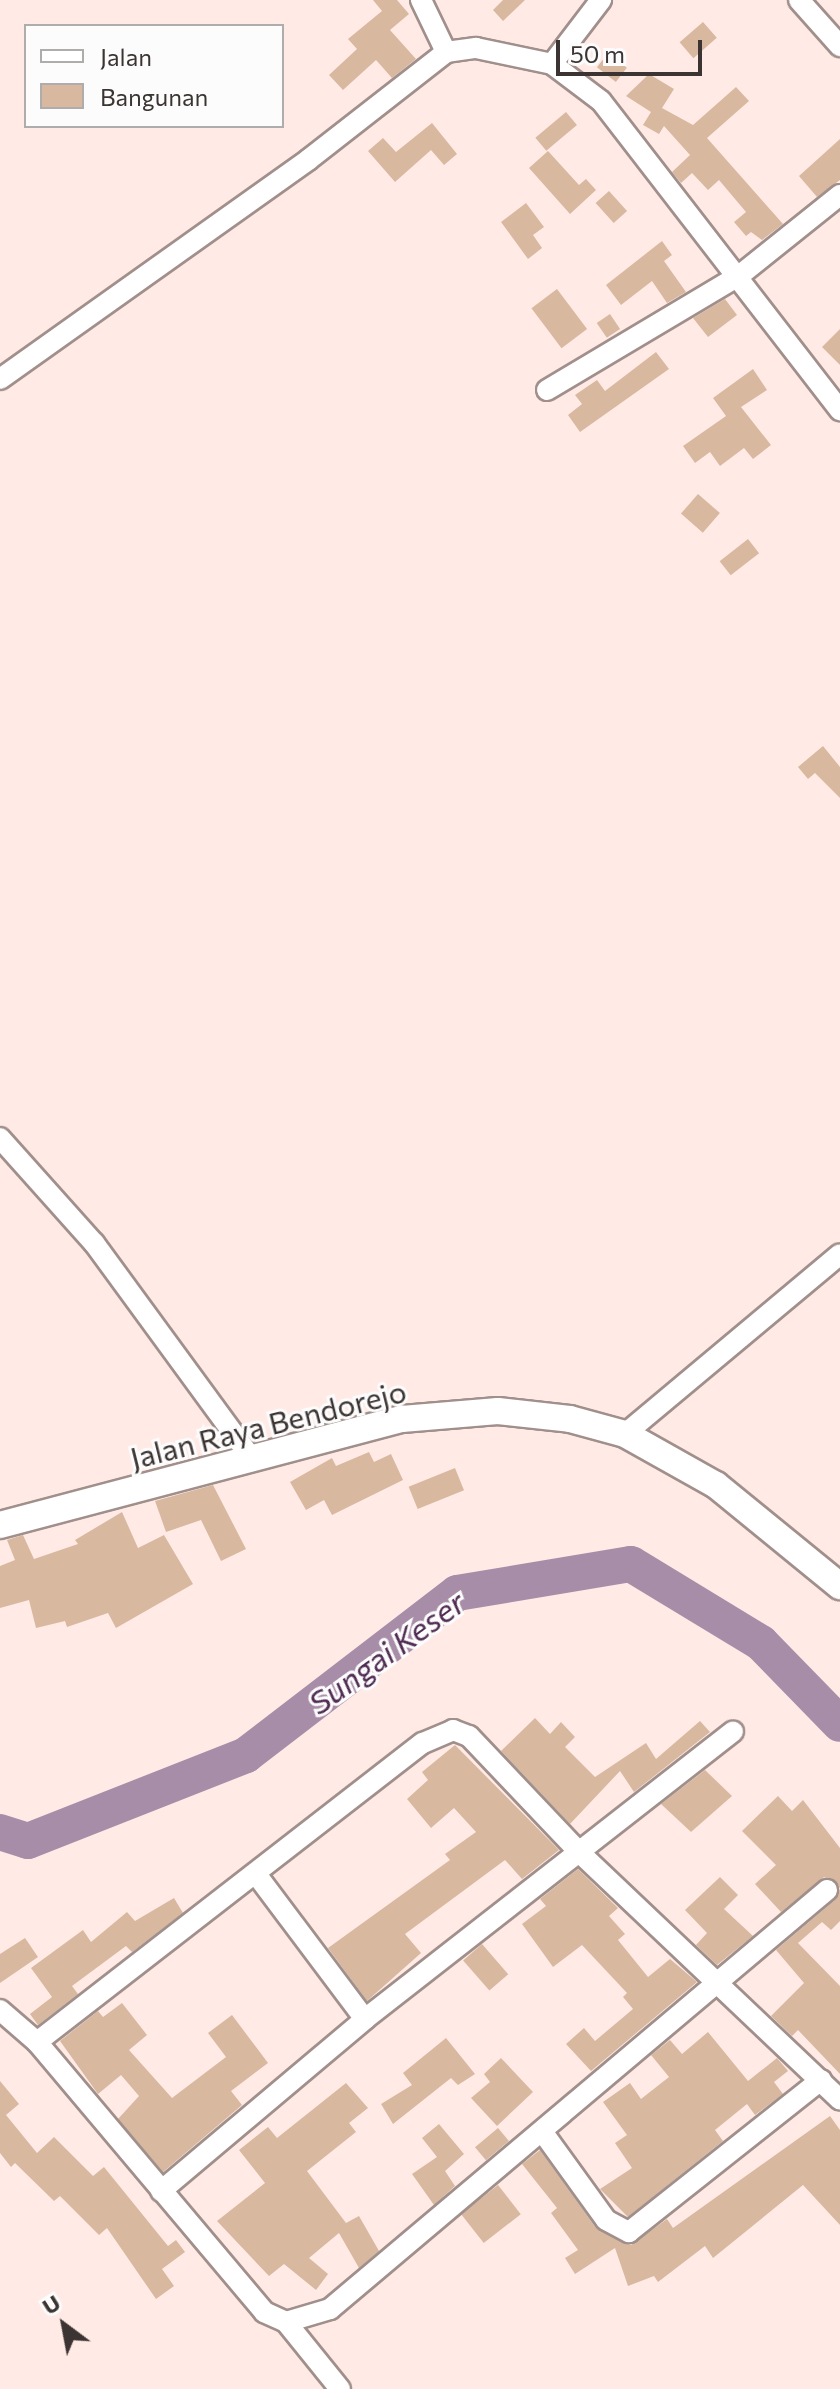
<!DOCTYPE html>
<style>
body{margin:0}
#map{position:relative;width:840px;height:2389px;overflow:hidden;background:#ffeae6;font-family:Commissioner,sans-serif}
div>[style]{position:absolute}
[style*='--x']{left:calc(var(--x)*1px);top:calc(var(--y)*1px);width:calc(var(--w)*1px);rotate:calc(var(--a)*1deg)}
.river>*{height:36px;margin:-18px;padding:0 18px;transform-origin:18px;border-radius:18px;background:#a78da8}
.building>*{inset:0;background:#d8b9a0;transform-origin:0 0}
.roads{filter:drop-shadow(2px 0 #a18f8b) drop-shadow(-2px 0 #a18f8b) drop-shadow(0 2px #a18f8b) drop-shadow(0 -2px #a18f8b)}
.minor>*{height:20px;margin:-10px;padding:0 10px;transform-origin:10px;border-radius:10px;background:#fff}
.major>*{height:26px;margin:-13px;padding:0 13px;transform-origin:13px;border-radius:13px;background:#fff}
span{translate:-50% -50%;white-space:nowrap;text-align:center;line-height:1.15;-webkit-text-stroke:6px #fcfcfc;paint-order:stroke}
.street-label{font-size:30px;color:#3c3433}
.water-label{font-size:32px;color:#502c53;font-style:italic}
.legend{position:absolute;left:24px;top:24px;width:260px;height:104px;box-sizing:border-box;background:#fcfcfc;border:2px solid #afacac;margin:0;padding:10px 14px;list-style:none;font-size:24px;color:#3c3433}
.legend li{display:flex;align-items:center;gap:16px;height:40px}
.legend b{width:40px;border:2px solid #afacac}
.north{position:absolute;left:24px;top:2285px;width:80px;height:80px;-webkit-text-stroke:6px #fcfcfc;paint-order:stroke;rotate:328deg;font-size:22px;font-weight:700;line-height:32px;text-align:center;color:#3c3433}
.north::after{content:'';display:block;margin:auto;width:28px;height:36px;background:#3c3433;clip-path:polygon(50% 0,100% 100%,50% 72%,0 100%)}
.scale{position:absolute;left:556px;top:40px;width:146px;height:36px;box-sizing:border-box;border:4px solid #3c3433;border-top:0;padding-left:10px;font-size:24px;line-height:28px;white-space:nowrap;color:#3c3433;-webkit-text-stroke:6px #fcfcfc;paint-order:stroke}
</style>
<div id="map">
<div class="river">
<div style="--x:0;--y:1832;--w:29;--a:18"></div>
<div style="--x:28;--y:1841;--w:234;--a:-21.5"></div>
<div style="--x:246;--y:1755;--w:266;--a:-37.5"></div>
<div style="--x:457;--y:1593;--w:176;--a:-9.5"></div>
<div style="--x:631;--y:1564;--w:152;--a:31.3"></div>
<div style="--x:761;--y:1643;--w:113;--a:45.7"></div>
</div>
<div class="building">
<div style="clip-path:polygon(373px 0,397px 0,409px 14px,390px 30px,416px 59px,392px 78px,376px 60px,343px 90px,329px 75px,357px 49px,348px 39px,382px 11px)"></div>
<div style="clip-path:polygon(503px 0,525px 0,503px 21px,493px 10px)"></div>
<div style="left:703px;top:22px;width:21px;height:31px;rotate:49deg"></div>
<div style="left:608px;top:53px;width:24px;height:18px;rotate:38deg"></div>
<div style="clip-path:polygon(649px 74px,674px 89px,662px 108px,693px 125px,736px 87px,749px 101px,707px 138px,783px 224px,762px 240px,751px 232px,746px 236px,734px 222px,746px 212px,719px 180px,708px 190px,692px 173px,681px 183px,672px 172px,690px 155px,664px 126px,659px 134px,643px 125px,651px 112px,626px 96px)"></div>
<div style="left:566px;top:112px;width:17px;height:40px;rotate:50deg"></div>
<div style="clip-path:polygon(432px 123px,457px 154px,444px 165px,431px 150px,395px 182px,368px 151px,383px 138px,396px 152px)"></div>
<div style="clip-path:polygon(840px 139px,840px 180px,817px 197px,799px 176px)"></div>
<div style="clip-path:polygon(548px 151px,579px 185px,586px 179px,596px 190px,570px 214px,529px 168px)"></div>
<div style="left:609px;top:191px;width:27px;height:18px;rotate:48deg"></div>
<div style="clip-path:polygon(526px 203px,544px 227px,533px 235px,542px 248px,528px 259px,501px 222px)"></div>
<div style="clip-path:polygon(662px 241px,672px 255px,664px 261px,686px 292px,667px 303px,652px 281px,621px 305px,606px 285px)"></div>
<div style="left:557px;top:289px;width:50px;height:32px;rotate:53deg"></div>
<div style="clip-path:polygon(725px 299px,737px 315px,708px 337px,693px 318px)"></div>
<div style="left:610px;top:314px;width:18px;height:16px;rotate:56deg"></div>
<div style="clip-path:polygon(840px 329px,840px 365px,822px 347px)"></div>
<div style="clip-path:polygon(656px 352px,669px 369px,580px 432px,568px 415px,582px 404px,575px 395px,597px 380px,605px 391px)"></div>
<div style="clip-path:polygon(753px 369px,767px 390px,741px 407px,771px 445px,753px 459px,744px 448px,720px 466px,710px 452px,695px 463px,683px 446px,726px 416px,713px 398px)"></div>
<div style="left:698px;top:494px;width:29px;height:26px;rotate:41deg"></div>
<div style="left:748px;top:539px;width:18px;height:36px;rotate:52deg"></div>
<div style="clip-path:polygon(823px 746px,840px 767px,840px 798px,815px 773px,808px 779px,798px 767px)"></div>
<div style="clip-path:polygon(369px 1452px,374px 1462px,391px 1454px,403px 1480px,332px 1515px,324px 1500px,306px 1510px,290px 1482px,332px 1458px,336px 1466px)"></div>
<div style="left:455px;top:1468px;width:24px;height:50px;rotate:68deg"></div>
<div style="clip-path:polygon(213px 1485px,246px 1549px,221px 1561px,201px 1520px,166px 1532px,155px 1501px)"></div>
<div style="clip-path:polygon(122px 1512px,138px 1548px,164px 1535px,193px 1584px,116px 1628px,108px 1613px,67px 1627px,65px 1621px,36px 1628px,29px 1600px,0 1608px,0 1566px,15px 1560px,7px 1540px,23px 1535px,34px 1559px,78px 1544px,75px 1540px)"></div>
<div style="clip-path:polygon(535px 1718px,550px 1734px,561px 1722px,575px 1737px,565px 1747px,595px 1777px,646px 1743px,656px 1759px,700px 1721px,710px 1732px,634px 1792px,620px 1771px,570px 1824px,501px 1751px)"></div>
<div style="clip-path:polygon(455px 1745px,559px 1850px,522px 1879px,505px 1860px,405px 1934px,421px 1953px,367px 2001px,328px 1948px,450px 1860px,445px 1854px,476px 1832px,454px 1808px,431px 1828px,407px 1799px,428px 1780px,422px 1772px)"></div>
<div style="clip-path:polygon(705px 1770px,732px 1796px,691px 1832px,661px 1804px)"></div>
<div style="clip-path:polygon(778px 1796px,792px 1811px,803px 1800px,840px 1848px,840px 1921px,831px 1930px,822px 1922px,798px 1943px,840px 1986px,840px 2074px,798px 2030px,792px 2036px,771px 2016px,804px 1983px,776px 1950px,835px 1900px,840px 1888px,824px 1877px,781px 1912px,755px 1884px,776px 1865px,742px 1831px)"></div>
<div style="clip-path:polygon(578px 1869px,618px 1908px,609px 1916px,625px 1934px,618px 1940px,648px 1977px,670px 1959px,697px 1982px,591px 2071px,566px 2044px,584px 2028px,595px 2041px,633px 2009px,623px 1997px,627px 1993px,582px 1945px,553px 1967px,522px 1924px,546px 1906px,540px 1899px)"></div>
<div style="clip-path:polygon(720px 1877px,738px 1895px,724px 1909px,753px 1936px,717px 1965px,696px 1945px,707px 1933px,685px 1910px)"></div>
<div style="clip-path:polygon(174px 1898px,183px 1913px,132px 1952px,126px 1946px,72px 1986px,78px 1994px,38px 2025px,30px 2014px,52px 1997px,31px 1968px,83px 1930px,91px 1942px,127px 1912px,135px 1921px)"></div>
<div style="clip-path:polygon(25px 1938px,38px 1957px,0 1983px,0 1954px)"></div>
<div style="left:482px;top:1944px;width:40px;height:25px;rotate:49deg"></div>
<div style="clip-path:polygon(122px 2003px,147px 2035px,129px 2050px,172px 2098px,226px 2057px,208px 2033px,232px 2015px,268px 2063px,231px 2091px,242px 2105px,163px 2172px,118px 2119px,139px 2096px,121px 2075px,98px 2094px,60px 2041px,98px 2011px,103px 2017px)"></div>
<div style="clip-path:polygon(708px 2032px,748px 2081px,777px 2058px,788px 2071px,774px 2082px,783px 2094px,755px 2115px,747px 2104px,715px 2130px,723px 2141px,628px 2217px,600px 2189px,632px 2168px,615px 2143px,627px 2135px,603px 2102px,630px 2083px,641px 2099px,669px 2077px,651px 2055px,670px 2040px,682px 2054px)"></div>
<div style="clip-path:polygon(446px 2038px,475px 2074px,458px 2085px,451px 2078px,393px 2124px,381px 2104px,412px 2085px,403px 2073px)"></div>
<div style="clip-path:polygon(501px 2058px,533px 2092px,497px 2126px,471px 2098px,490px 2082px,484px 2074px)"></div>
<div style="clip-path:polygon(0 2081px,19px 2104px,6px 2115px,37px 2153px,54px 2137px,93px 2176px,104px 2167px,168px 2246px,176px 2240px,185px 2252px,162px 2269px,174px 2286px,156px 2299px,107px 2228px,99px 2235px,60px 2196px,54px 2201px,15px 2163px,11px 2167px,0 2153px)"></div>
<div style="clip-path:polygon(346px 2083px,368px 2108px,349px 2123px,356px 2132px,307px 2171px,346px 2223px,359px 2216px,379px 2251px,359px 2268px,339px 2233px,309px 2258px,328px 2274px,316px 2290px,284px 2264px,269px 2276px,217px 2221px,265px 2183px,239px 2150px,268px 2127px,277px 2138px)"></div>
<div style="clip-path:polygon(830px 2116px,840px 2130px,840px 2225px,803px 2185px,713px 2258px,705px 2246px,658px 2282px,654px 2276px,628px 2286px,615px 2248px,575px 2274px,565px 2258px,578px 2250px,551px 2213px,557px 2208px,522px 2164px,540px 2150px,596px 2228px,631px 2245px,667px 2219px,673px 2228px)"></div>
<div style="clip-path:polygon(439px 2124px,464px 2154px,445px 2171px,455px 2186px,434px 2205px,412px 2174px,437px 2157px,422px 2138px)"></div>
<div style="left:498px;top:2128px;width:17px;height:30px;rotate:50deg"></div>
<div style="left:498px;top:2185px;width:37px;height:47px;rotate:52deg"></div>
</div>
<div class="roads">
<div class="minor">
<div style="--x:421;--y:0;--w:58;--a:64.3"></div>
<div style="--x:799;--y:0;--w:62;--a:48.3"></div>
<div style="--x:552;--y:64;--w:81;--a:-52.6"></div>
<div style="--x:0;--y:379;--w:378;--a:-35.4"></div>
<div style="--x:308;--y:160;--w:175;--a:-38"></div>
<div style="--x:446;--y:52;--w:30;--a:-8"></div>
<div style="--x:476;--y:48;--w:78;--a:11.9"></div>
<div style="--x:552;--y:64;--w:61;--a:37.1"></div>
<div style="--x:601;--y:101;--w:391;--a:52.3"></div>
<div style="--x:547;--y:390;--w:225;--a:-30.8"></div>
<div style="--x:740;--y:275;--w:128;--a:-38.7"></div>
<div style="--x:0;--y:1138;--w:141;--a:48.2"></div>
<div style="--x:94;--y:1243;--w:268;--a:53.8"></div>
<div style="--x:625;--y:1434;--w:280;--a:-39.9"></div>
<div style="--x:256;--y:1874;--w:181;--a:53.1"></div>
<div style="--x:0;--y:2010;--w:49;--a:40.9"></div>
<div style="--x:37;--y:2042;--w:353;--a:49.9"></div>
<div style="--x:264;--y:2312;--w:24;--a:24"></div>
<div style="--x:286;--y:2322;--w:46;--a:-16.5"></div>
<div style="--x:330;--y:2309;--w:650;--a:-40.13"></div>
<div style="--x:37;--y:2042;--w:488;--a:-37.8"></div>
<div style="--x:423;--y:1743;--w:33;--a:-23"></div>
<div style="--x:453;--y:1730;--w:17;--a:21"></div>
<div style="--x:469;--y:1736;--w:158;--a:46.5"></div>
<div style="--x:578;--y:1851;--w:361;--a:43.5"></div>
<div style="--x:544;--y:2134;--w:106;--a:54.2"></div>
<div style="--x:606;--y:2220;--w:26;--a:28"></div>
<div style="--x:629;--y:2232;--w:245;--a:-38.4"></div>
<div style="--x:161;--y:2191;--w:267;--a:-40.1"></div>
<div style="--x:365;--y:2019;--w:467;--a:-38"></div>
<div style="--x:286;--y:2322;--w:86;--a:51.1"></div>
</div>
<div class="major">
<div style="--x:0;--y:1525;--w:416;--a:-14.8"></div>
<div style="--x:402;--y:1419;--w:96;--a:-4.8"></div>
<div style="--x:498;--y:1411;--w:72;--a:6.3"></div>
<div style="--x:570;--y:1419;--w:57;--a:15.3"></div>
<div style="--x:625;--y:1434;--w:104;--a:29.3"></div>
<div style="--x:716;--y:1485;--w:160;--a:39.2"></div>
</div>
</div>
<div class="street-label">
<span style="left:268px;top:1424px;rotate:-14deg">Jalan Raya Bendorejo</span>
</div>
<div class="water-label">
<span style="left:386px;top:1652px;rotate:-36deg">Sungai Keser</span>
</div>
<ul class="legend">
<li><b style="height:10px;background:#fff"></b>Jalan</li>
<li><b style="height:22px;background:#d8b9a0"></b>Bangunan</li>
</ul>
<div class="north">U</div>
<div class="scale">50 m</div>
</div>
